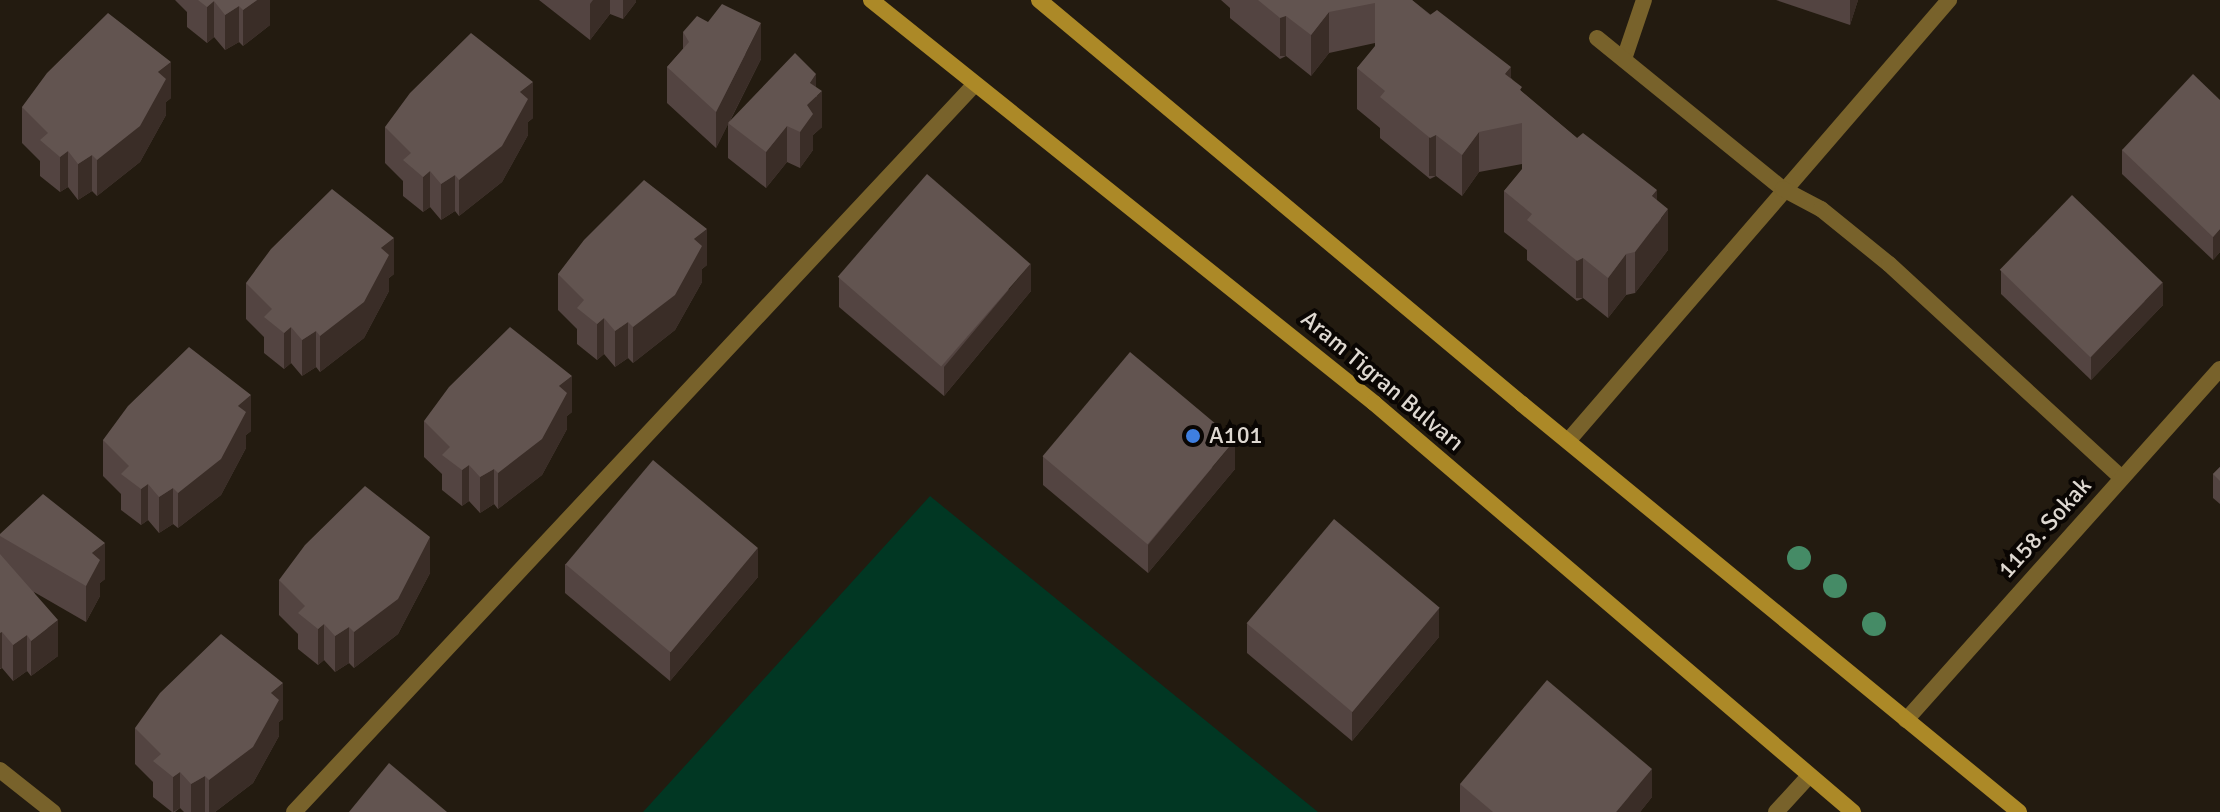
<!DOCTYPE html>
<meta charset="utf-8">
<style>
body{margin:0}
#map{position:relative;width:2220px;height:812px;overflow:hidden;background:#231b10;font-family:Signika,sans-serif}
div>[style]{position:absolute}
[style*='--x']{left:calc(var(--x)*1px);top:calc(var(--y)*1px);width:calc(var(--w)*1px);rotate:calc(var(--a)*1deg)}
.green>*{inset:0;background:#013723}
.service>*{height:16px;margin:-8px;padding:0 8px;transform-origin:8px;border-radius:8px;background:#78622b}
.minor>*{height:16px;margin:-8px;padding:0 8px;transform-origin:8px;border-radius:8px;background:#78622b}
.tertiary>*{height:16px;margin:-8px;padding:0 8px;transform-origin:8px;border-radius:8px;background:#78622b}
.secondary>*{height:16px;margin:-8px;padding:0 8px;transform-origin:8px;border-radius:8px;background:#ac8927}
.trees>*{width:24px;height:24px;margin:-12px;border-radius:50%;background:#458b66}
.wall>*{inset:0;background:#534441}
.shaded-wall>*{inset:0;background:#3a2d27;transform-origin:0 0}
.building>*{inset:0;background:#625450;transform-origin:0 0}
.dots>*{width:22px;height:22px;translate:-50% -50%;box-sizing:border-box;border:4px solid #0a0603;border-radius:50%}
span{translate:-50% -50%;white-space:nowrap;text-align:center;line-height:1.15;-webkit-text-stroke:8px #0a0603;paint-order:stroke}
.street-label{font-size:24px;color:#ded8d1}
.poi-label{font-size:24px;color:#ded8d1}
.left{translate:0 -50%;text-align:left}
</style>
<div id="map">
<div class="green">
<div style="clip-path:polygon(930px 496px,1146px 672px,1318px 812px,643px 812px)"></div>
</div>
<div class="service">
<div style="--x:1624;--y:59;--w:62;--a:-71.3"></div>
<div style="--x:1568;--y:441;--w:583;--a:-49.17"></div>
</div>
<div class="minor">
<div style="--x:1597;--y:38;--w:240;--a:39.1"></div>
<div style="--x:1783;--y:189;--w:43;--a:27.8"></div>
<div style="--x:1821;--y:209;--w:87;--a:39"></div>
<div style="--x:1889;--y:264;--w:316;--a:42.6"></div>
<div style="--x:0;--y:770;--w:68;--a:38.4"></div>
<div style="--x:294;--y:812;--w:995;--a:-46.91"></div>
</div>
<div class="tertiary">
<div style="--x:1906;--y:720;--w:471;--a:-48.2"></div>
<div style="--x:1776;--y:812;--w:47;--a:-47.6"></div>
</div>
<div class="secondary">
<div style="--x:871;--y:0;--w:645;--a:38.7"></div>
<div style="--x:1374;--y:403;--w:630;--a:40.49"></div>
<div style="--x:1039;--y:0;--w:630;--a:39.91"></div>
<div style="--x:1522;--y:404;--w:643;--a:39.38"></div>
</div>
<div class="trees">
<div style="left:1799px;top:558px"></div>
<div style="left:1835px;top:586px"></div>
<div style="left:1874px;top:624px"></div>
</div>
<div class="wall">
<div style="clip-path:polygon(175px 0,270px 0,270px 25px,243px 46px,239px 42px,225px 50px,214px 37px,207px 43px,187px 27px,187px 12px)"></div>
<div style="clip-path:polygon(539px 0,636px 0,636px 2px,623px 19px,610px 14px,590px 40px)"></div>
<div style="clip-path:polygon(1221px 0,1412px 0,1511px 78px,1522px 92px,1577px 138px,1657px 201px,1668px 250px,1635px 293px,1626px 295px,1608px 318px,1583px 298px,1577px 301px,1527px 260px,1527px 250px,1504px 232px,1504px 191px,1522px 170px,1522px 164px,1479px 172px,1462px 196px,1436px 176px,1430px 179px,1380px 138px,1380px 128px,1357px 109px,1357px 68px,1375px 47px,1375px 43px,1329px 53px,1311px 76px,1286px 56px,1280px 59px,1230px 18px,1230px 8px)"></div>
<div style="clip-path:polygon(1776px 0,1858px 0,1850px 25px)"></div>
<div style="clip-path:polygon(683px 32px,761px 59px,730px 121px,816px 87px,822px 127px,813px 135px,813px 150px,800px 168px,787px 162px,766px 188px,728px 158px,728px 124px,716px 148px,667px 103px,667px 67px,683px 49px)"></div>
<div style="clip-path:polygon(171px 98px,166px 102px,166px 115px,140px 162px,97px 196px,92px 191px,78px 200px,68px 187px,60px 192px,40px 176px,40px 161px,22px 143px,22px 107px)"></div>
<div style="clip-path:polygon(2220px 100px,2220px 252px,2213px 260px,2122px 174px,2122px 150px)"></div>
<div style="clip-path:polygon(533px 118px,528px 122px,528px 135px,502px 182px,459px 216px,455px 211px,441px 220px,430px 207px,423px 212px,403px 196px,403px 181px,385px 163px,385px 127px)"></div>
<div style="clip-path:polygon(707px 265px,702px 269px,702px 282px,675px 330px,633px 363px,628px 358px,615px 367px,604px 354px,597px 360px,577px 344px,577px 329px,558px 310px,558px 274px)"></div>
<div style="clip-path:polygon(2001px 271px,2163px 305px,2091px 380px,2001px 294px)"></div>
<div style="clip-path:polygon(394px 274px,389px 278px,389px 291px,364px 338px,320px 372px,316px 367px,302px 376px,291px 363px,284px 369px,264px 353px,264px 337px,246px 319px,246px 283px)"></div>
<div style="clip-path:polygon(839px 278px,1031px 291px,944px 396px,839px 307px)"></div>
<div style="clip-path:polygon(572px 412px,567px 416px,567px 429px,542px 475px,498px 509px,494px 504px,480px 513px,469px 501px,462px 506px,442px 490px,442px 474px,424px 457px,424px 421px)"></div>
<div style="clip-path:polygon(251px 431px,246px 435px,246px 448px,221px 495px,178px 528px,173px 524px,159px 533px,148px 520px,141px 525px,121px 510px,121px 494px,103px 476px,103px 440px)"></div>
<div style="clip-path:polygon(1043px 456px,1235px 469px,1148px 573px,1043px 485px)"></div>
<div style="clip-path:polygon(2220px 467px,2220px 504px,2213px 498px,2213px 474px)"></div>
<div style="clip-path:polygon(0 534px,105px 579px,100px 583px,100px 596px,86px 622px,34px 592px,58px 656px,31px 676px,27px 671px,13px 681px,2px 668px,0 669px)"></div>
<div style="clip-path:polygon(565px 564px,758px 577px,670px 681px,565px 593px)"></div>
<div style="clip-path:polygon(430px 573px,398px 634px,354px 668px,349px 663px,335px 672px,324px 660px,318px 665px,298px 649px,298px 634px,279px 615px,279px 580px)"></div>
<div style="clip-path:polygon(1247px 624px,1439px 637px,1352px 741px,1247px 653px)"></div>
<div style="clip-path:polygon(283px 719px,279px 722px,279px 736px,253px 783px,215px 812px,184px 812px,180px 808px,175px 812px,172px 812px,153px 797px,153px 782px,135px 764px,135px 728px)"></div>
<div style="clip-path:polygon(1460px 784px,1652px 797px,1640px 812px,1460px 812px)"></div>
</div>
<div class="shaded-wall">
<div style="clip-path:polygon(257px 0,270px 0,270px 25px,243px 46px,243px 10px)"></div>
<div style="clip-path:polygon(593px 0,610px 0,610px 14px,590px 40px,590px 4px)"></div>
<div style="clip-path:polygon(623px 0,636px 0,636px 2px,623px 19px)"></div>
<div style="clip-path:polygon(1850px 0,1858px 0,1850px 25px)"></div>
<div style="clip-path:polygon(214px 1px,214px 37px,207px 43px,207px 7px)"></div>
<div style="clip-path:polygon(239px 6px,239px 42px,225px 50px,225px 15px)"></div>
<div style="clip-path:polygon(1329px 12px,1329px 53px,1311px 76px,1311px 35px)"></div>
<div style="left:1286px;top:16px;width:40px;height:6px;rotate:90deg"></div>
<div style="clip-path:polygon(761px 23px,761px 59px,716px 148px,716px 112px)"></div>
<div style="clip-path:polygon(171px 62px,171px 98px,166px 102px,166px 115px,140px 162px,97px 196px,97px 160px,158px 72px)"></div>
<div style="clip-path:polygon(1511px 67px,1511px 107px,1505px 74px)"></div>
<div style="clip-path:polygon(816px 74px,816px 97px,822px 91px,822px 127px,813px 135px,813px 150px,800px 168px,800px 132px,807px 105px,810px 83px)"></div>
<div style="clip-path:polygon(533px 82px,533px 118px,528px 122px,528px 135px,502px 182px,459px 216px,459px 180px,520px 92px)"></div>
<div style="clip-path:polygon(787px 126px,787px 162px,766px 188px,766px 152px)"></div>
<div style="clip-path:polygon(1479px 132px,1479px 172px,1462px 196px,1462px 155px)"></div>
<div style="left:1436px;top:135px;width:41px;height:7px;rotate:90deg"></div>
<div style="clip-path:polygon(68px 151px,68px 187px,60px 192px,60px 157px)"></div>
<div style="clip-path:polygon(92px 155px,92px 191px,78px 200px,78px 164px)"></div>
<div style="clip-path:polygon(430px 171px,430px 207px,423px 212px,423px 177px)"></div>
<div style="clip-path:polygon(455px 175px,455px 211px,441px 220px,441px 184px)"></div>
<div style="clip-path:polygon(1657px 190px,1657px 224px,1668px 209px,1668px 250px,1635px 293px,1635px 252px,1652px 196px)"></div>
<div style="clip-path:polygon(707px 229px,707px 265px,702px 269px,702px 282px,675px 330px,633px 363px,633px 327px,694px 239px)"></div>
<div style="clip-path:polygon(2220px 229px,2220px 252px,2213px 260px,2213px 237px)"></div>
<div style="clip-path:polygon(394px 238px,394px 274px,389px 278px,389px 291px,364px 338px,320px 372px,320px 336px,381px 248px)"></div>
<div style="clip-path:polygon(1626px 254px,1626px 295px,1608px 318px,1608px 278px)"></div>
<div style="left:1583px;top:258px;width:40px;height:7px;rotate:90deg"></div>
<div style="clip-path:polygon(1031px 263px,1031px 291px,944px 396px,944px 367px)"></div>
<div style="clip-path:polygon(2163px 282px,2163px 305px,2091px 380px,2091px 357px)"></div>
<div style="clip-path:polygon(604px 318px,604px 354px,597px 360px,597px 324px)"></div>
<div style="clip-path:polygon(628px 322px,628px 358px,615px 367px,615px 331px)"></div>
<div style="clip-path:polygon(291px 327px,291px 363px,284px 369px,284px 333px)"></div>
<div style="clip-path:polygon(316px 331px,316px 367px,302px 376px,302px 340px)"></div>
<div style="clip-path:polygon(572px 376px,572px 412px,567px 416px,567px 429px,542px 475px,498px 509px,498px 473px,559px 386px)"></div>
<div style="clip-path:polygon(251px 395px,251px 431px,246px 435px,246px 448px,221px 495px,178px 528px,178px 493px,238px 406px)"></div>
<div style="clip-path:polygon(1235px 440px,1235px 469px,1148px 573px,1148px 545px)"></div>
<div style="clip-path:polygon(469px 465px,469px 501px,462px 506px,462px 470px)"></div>
<div style="clip-path:polygon(494px 469px,494px 504px,480px 513px,480px 477px)"></div>
<div style="clip-path:polygon(148px 484px,148px 520px,141px 525px,141px 489px)"></div>
<div style="clip-path:polygon(173px 488px,173px 524px,159px 533px,159px 497px)"></div>
<div style="clip-path:polygon(430px 537px,430px 573px,398px 634px,354px 668px,354px 632px)"></div>
<div style="clip-path:polygon(105px 543px,105px 579px,100px 583px,100px 596px,86px 622px,86px 586px,92px 553px)"></div>
<div style="clip-path:polygon(758px 548px,758px 577px,670px 681px,670px 652px)"></div>
<div style="clip-path:polygon(1439px 608px,1439px 637px,1352px 741px,1352px 712px)"></div>
<div style="clip-path:polygon(58px 620px,58px 656px,31px 676px,31px 641px)"></div>
<div style="clip-path:polygon(324px 624px,324px 660px,318px 665px,318px 629px)"></div>
<div style="clip-path:polygon(349px 627px,349px 663px,335px 672px,335px 636px)"></div>
<div style="left:2px;top:632px;width:36px;height:2px;rotate:90deg"></div>
<div style="clip-path:polygon(27px 635px,27px 671px,13px 681px,13px 645px)"></div>
<div style="clip-path:polygon(283px 683px,283px 719px,279px 722px,279px 736px,253px 783px,215px 812px,209px 812px,209px 780px,271px 693px)"></div>
<div style="clip-path:polygon(1652px 769px,1652px 797px,1640px 812px,1616px 812px)"></div>
<div style="clip-path:polygon(180px 772px,180px 808px,173px 812px,173px 777px)"></div>
<div style="clip-path:polygon(205px 776px,205px 812px,191px 812px,191px 784px)"></div>
</div>
<div class="building">
<div style="clip-path:polygon(198px 0,257px 0,243px 10px,239px 6px,225px 15px,214px 1px,207px 7px)"></div>
<div style="clip-path:polygon(1258px 0,1412px 0,1430px 15px,1437px 10px,1511px 67px,1505px 74px,1522px 87px,1520px 90px,1577px 138px,1583px 133px,1657px 190px,1652px 196px,1668px 209px,1635px 252px,1626px 254px,1608px 278px,1583px 258px,1577px 261px,1527px 220px,1532px 214px,1504px 191px,1522px 169px,1522px 123px,1479px 132px,1462px 155px,1436px 135px,1430px 138px,1380px 97px,1385px 91px,1357px 68px,1375px 46px,1375px 3px,1329px 12px,1311px 35px,1286px 16px,1280px 18px)"></div>
<div style="clip-path:polygon(722px 4px,761px 23px,716px 112px,667px 67px,689px 42px,683px 32px,697px 16px,708px 22px)"></div>
<div style="clip-path:polygon(108px 13px,171px 62px,158px 72px,166px 79px,140px 126px,97px 160px,92px 155px,78px 164px,68px 151px,60px 157px,40px 140px,48px 133px,22px 107px,47px 73px)"></div>
<div style="clip-path:polygon(471px 33px,533px 82px,520px 92px,528px 99px,502px 146px,459px 180px,455px 175px,441px 184px,430px 171px,423px 177px,403px 160px,411px 153px,385px 127px,410px 93px)"></div>
<div style="clip-path:polygon(795px 53px,816px 74px,810px 83px,822px 91px,807px 105px,813px 114px,800px 132px,787px 126px,766px 152px,728px 123px)"></div>
<div style="clip-path:polygon(2193px 74px,2220px 100px,2220px 229px,2213px 237px,2122px 150px)"></div>
<div style="left:927px;top:174px;width:137px;height:136px;rotate:41deg"></div>
<div style="clip-path:polygon(644px 180px,707px 229px,694px 239px,702px 246px,675px 295px,633px 327px,628px 322px,615px 331px,604px 318px,597px 324px,577px 308px,584px 300px,558px 274px,584px 240px)"></div>
<div style="clip-path:polygon(332px 189px,394px 238px,381px 248px,389px 255px,364px 302px,320px 336px,316px 331px,302px 340px,291px 327px,284px 333px,264px 317px,272px 309px,246px 283px,271px 249px)"></div>
<div style="left:2072px;top:195px;width:126px;height:104px;rotate:44deg"></div>
<div style="clip-path:polygon(510px 327px,572px 376px,559px 386px,567px 393px,542px 439px,498px 473px,494px 469px,480px 477px,469px 465px,462px 470px,442px 455px,450px 447px,424px 421px,449px 387px)"></div>
<div style="clip-path:polygon(189px 347px,251px 395px,238px 406px,246px 412px,221px 459px,178px 493px,173px 488px,159px 497px,148px 484px,141px 489px,121px 474px,129px 466px,103px 440px,128px 406px)"></div>
<div style="left:1130px;top:352px;width:137px;height:136px;rotate:40deg"></div>
<div style="left:653px;top:460px;width:137px;height:136px;rotate:40deg"></div>
<div style="clip-path:polygon(2220px 467px,2220px 481px,2213px 474px)"></div>
<div style="clip-path:polygon(365px 486px,430px 537px,398px 599px,354px 632px,349px 627px,335px 636px,324px 624px,318px 629px,298px 613px,305px 606px,279px 580px,305px 545px)"></div>
<div style="clip-path:polygon(43px 494px,105px 543px,92px 553px,100px 560px,86px 586px,0 536px,0 534px)"></div>
<div style="left:1334px;top:519px;width:138px;height:136px;rotate:40deg"></div>
<div style="clip-path:polygon(0 554px,58px 620px,31px 641px,27px 635px,13px 645px,2px 632px,0 633px)"></div>
<div style="clip-path:polygon(221px 634px,283px 683px,271px 693px,279px 700px,253px 747px,209px 780px,205px 776px,191px 784px,180px 772px,173px 777px,153px 761px,161px 754px,135px 728px,160px 693px)"></div>
<div style="clip-path:polygon(1547px 680px,1652px 769px,1616px 812px,1493px 812px,1460px 784px)"></div>
<div style="clip-path:polygon(389px 763px,447px 812px,349px 812px)"></div>
</div>
<div class="dots">
<div style="left:1193px;top:436px;background:#3f7fe0"></div>
</div>
<div class="street-label">
<span style="left:1382px;top:381px;rotate:40deg">Aram Tigran Bulvarı</span>
<span style="left:2045px;top:528px;rotate:-48deg">1158. Sokak</span>
</div>
<div class="poi-label">
<span class="left" style="left:1209px;top:436px">A101</span>
</div>
</div>
